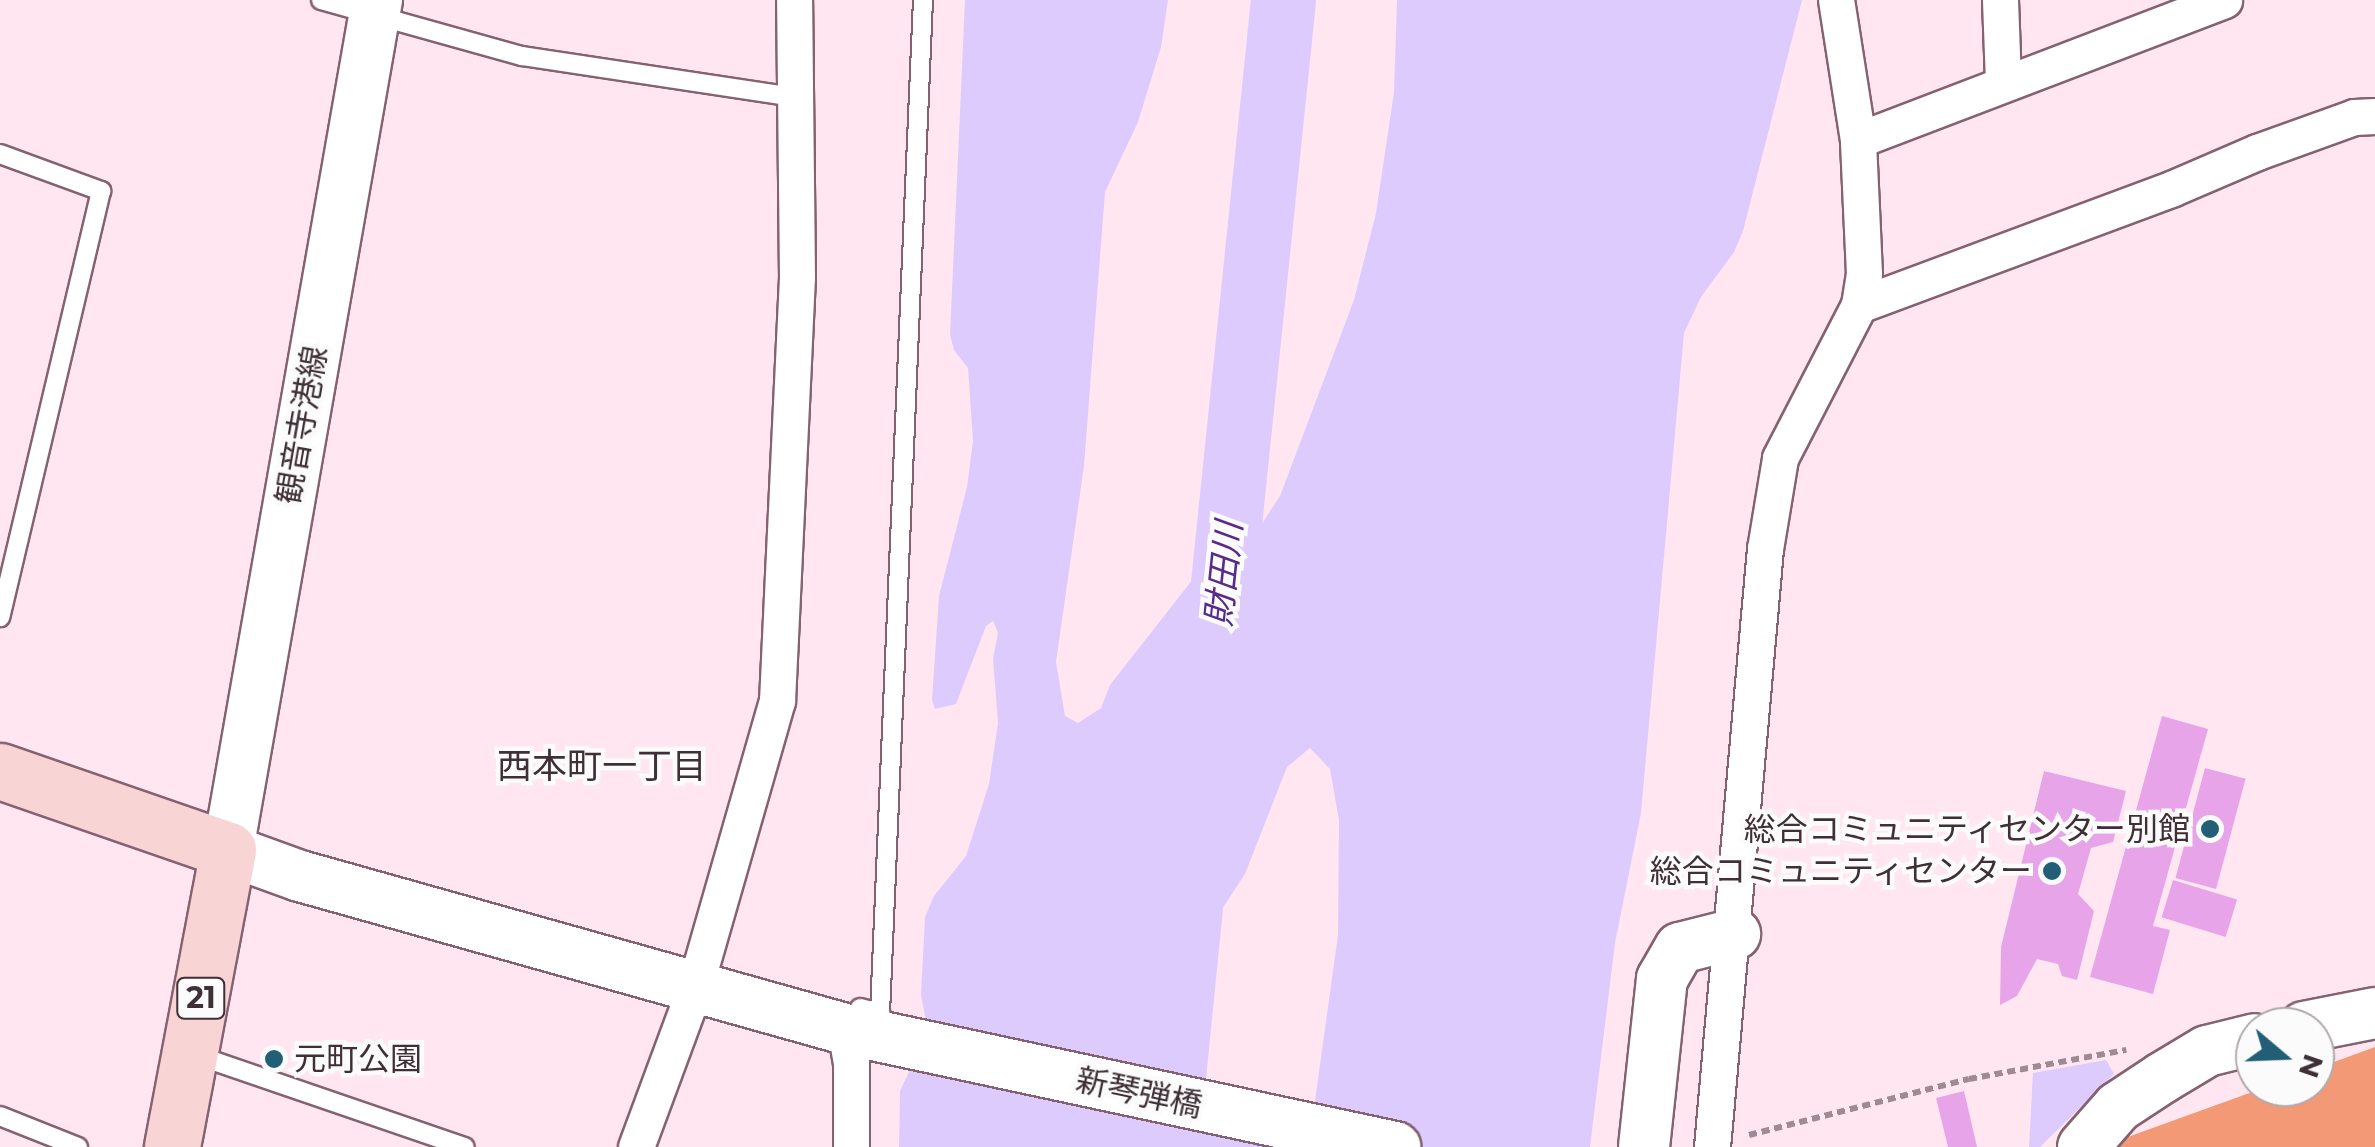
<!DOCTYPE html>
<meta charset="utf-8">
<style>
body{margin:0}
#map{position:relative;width:2375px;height:1147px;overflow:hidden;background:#ffe6f0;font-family:Montserrat,"Noto Sans JP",sans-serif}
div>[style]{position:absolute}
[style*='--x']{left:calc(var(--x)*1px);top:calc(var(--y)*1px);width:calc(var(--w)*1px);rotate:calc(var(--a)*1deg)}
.forest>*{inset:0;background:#f39976}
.water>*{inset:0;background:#decbfe}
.river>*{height:65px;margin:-32.5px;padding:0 32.5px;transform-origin:32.5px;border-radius:32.5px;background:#decbfe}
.building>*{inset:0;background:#e8a4e8;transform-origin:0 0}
.path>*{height:6px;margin-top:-3px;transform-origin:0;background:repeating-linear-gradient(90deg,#9f8a93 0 8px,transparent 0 13px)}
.roads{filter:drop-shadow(2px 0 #856271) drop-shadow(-2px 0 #856271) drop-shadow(0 2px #856271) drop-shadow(0 -2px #856271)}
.lane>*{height:18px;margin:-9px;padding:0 9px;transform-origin:9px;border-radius:9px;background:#fff}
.street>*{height:35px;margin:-17.5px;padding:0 17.5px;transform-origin:17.5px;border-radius:17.5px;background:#fff}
.secondary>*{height:50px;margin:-25px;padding:0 25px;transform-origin:25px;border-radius:25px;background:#fff}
.primary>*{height:55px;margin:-27.5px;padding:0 27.5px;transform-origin:27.5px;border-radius:27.5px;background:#f8d4d5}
.dots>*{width:28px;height:28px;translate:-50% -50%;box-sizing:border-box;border:5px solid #fbfbfb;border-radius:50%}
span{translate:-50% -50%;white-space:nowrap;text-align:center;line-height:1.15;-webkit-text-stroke:9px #fbfbfb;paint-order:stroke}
.shield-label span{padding:2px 8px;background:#fbfbfb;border:2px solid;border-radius:8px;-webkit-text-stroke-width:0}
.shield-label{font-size:30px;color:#3f2f36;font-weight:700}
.street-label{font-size:32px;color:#3f2f36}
.poi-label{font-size:32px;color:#3f2f36}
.right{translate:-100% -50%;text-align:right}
.left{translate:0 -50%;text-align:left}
.water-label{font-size:35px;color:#572b89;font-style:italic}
.neighbourhood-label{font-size:35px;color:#3f2f36}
.north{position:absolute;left:2235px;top:1007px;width:100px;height:100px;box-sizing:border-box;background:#fbfbfb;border:2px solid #b0a9ac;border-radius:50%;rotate:109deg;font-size:28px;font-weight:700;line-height:40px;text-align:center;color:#3f2f36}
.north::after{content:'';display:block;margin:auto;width:35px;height:45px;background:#225f76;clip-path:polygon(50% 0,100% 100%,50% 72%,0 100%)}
</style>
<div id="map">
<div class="forest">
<div style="clip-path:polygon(2375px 1047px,2375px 1147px,2113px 1147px,2114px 1142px,2266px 1087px,2315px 1087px,2315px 1069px)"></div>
</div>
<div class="water">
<div style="clip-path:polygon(evenodd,965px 0,1168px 0,1161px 47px,1138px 122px,1105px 192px,1084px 466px,1056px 662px,1065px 716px,1078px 723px,1101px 708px,1110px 685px,1193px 579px,1210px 564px,1250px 542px,1280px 496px,1354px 300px,1376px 213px,1394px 92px,1397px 0,1802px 0,1743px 231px,1734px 252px,1701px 297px,1684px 333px,1641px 813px,1615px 943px,1590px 1147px,899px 1147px,900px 1091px,928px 1031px,921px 995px,925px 917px,934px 896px,966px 856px,989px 784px,998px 723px,993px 658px,998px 633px,993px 621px,986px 626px,956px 704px,935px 709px,932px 700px,939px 596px,967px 487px,973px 441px,968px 368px,954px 350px,950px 335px,965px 0,1310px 748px,1330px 769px,1339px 820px,1338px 935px,1313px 1115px,1152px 1080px,1176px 979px,1245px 874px,1287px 767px,1310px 748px)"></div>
<div style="clip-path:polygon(2106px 1060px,2114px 1074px,2040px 1147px,2029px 1147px,2033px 1073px)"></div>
</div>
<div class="river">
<div style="--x:1217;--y:641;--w:644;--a:-84.12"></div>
<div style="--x:1166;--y:1147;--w:271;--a:-84.3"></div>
</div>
<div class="building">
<div style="clip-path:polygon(2162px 716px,2208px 729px,2153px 926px,2170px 930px,2153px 994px,2090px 977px)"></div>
<div style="left:2205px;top:768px;width:42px;height:114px;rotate:15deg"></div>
<div style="clip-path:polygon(2044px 771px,2126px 791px,2113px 842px,2091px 848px,2078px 894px,2094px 911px,2077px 980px,2062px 976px,2058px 964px,2037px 959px,2017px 996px,2000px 1005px,2001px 947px)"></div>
<div style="left:2173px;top:880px;width:67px;height:39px;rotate:17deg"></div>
<div style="clip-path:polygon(1964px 1091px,1977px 1147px,1948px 1147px,1936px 1098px)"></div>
</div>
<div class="path">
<div style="--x:1749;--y:1135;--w:227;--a:-14.3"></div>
<div style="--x:1969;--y:1079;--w:160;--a:-10.5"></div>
</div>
<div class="roads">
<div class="lane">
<div style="--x:321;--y:0;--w:209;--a:15.6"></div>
<div style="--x:522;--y:56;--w:275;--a:8.6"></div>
<div style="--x:0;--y:154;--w:108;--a:20.1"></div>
<div style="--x:101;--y:191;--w:438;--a:103.3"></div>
<div style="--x:860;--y:1008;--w:21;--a:14"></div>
<div style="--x:880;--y:1013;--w:1014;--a:-87.57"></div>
<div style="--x:196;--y:1055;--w:284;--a:18.9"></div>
<div style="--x:0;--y:1116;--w:84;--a:21.7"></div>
</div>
<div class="street">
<div style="--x:2000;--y:0;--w:82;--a:87.9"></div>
<div style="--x:1858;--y:140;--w:392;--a:-20.9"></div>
<div style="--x:1859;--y:305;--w:333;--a:-20.4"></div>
<div style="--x:2171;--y:189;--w:94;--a:-23.3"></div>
<div style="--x:2257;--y:152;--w:103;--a:-19.8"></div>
<div style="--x:2354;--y:117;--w:21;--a:-3"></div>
<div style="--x:845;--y:1029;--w:35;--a:80"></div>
<div style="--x:851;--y:1063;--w:84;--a:90"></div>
<div style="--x:636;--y:1147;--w:167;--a:-69.7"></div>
<div style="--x:694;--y:990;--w:301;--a:-74"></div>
<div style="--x:777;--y:701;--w:424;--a:-87.3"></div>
<div style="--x:797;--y:277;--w:277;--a:-90.6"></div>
<div style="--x:1712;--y:1147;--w:600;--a:-84.94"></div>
<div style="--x:1765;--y:549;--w:92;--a:-80.6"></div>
<div style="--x:1780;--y:458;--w:172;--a:-62.7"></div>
<div style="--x:1859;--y:305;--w:31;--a:-81"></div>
<div style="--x:1864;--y:274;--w:134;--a:-92.6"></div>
<div style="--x:1858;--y:140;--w:142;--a:-98.9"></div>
</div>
<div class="secondary">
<div style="--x:377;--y:0;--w:863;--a:99.94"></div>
<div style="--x:228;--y:850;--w:77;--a:19.9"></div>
<div style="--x:300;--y:876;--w:566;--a:15.68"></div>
<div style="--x:845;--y:1029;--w:563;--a:12.11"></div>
<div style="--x:2304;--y:1027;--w:72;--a:-11.2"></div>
<div style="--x:1644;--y:1147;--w:169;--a:-83.9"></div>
<div style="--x:1662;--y:979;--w:36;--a:-60"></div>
<div style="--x:1680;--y:948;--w:57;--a:-14.3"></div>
<div style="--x:2083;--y:1147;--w:53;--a:-48.8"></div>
<div style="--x:2118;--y:1107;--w:53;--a:-33.4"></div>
<div style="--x:2162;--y:1078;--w:52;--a:-31"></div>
<div style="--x:2207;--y:1051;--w:49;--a:-14"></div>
</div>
<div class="primary">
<div style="--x:0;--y:771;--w:241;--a:19.1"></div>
<div style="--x:228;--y:850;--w:302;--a:100.7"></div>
</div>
</div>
<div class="dots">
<div style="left:2210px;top:829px;background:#225f76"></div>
<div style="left:2052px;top:871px;background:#225f76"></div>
<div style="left:274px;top:1059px;background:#225f76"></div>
</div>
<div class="shield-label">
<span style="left:201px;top:998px">21</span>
</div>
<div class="street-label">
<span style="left:302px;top:425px;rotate:-80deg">観音寺港線</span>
<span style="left:1139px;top:1093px;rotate:12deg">新琴弾橋</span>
</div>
<div class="poi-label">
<span class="right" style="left:2190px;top:829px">総合コミュニティセンター別館</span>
<span class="right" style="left:2032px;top:871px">総合コミュニティセンター</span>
<span class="left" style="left:294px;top:1059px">元町公園</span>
</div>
<div class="water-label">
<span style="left:1224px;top:574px;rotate:-84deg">財田川</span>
</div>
<div class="neighbourhood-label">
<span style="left:602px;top:766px">西本町一丁目</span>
</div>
<div class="north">N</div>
</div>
